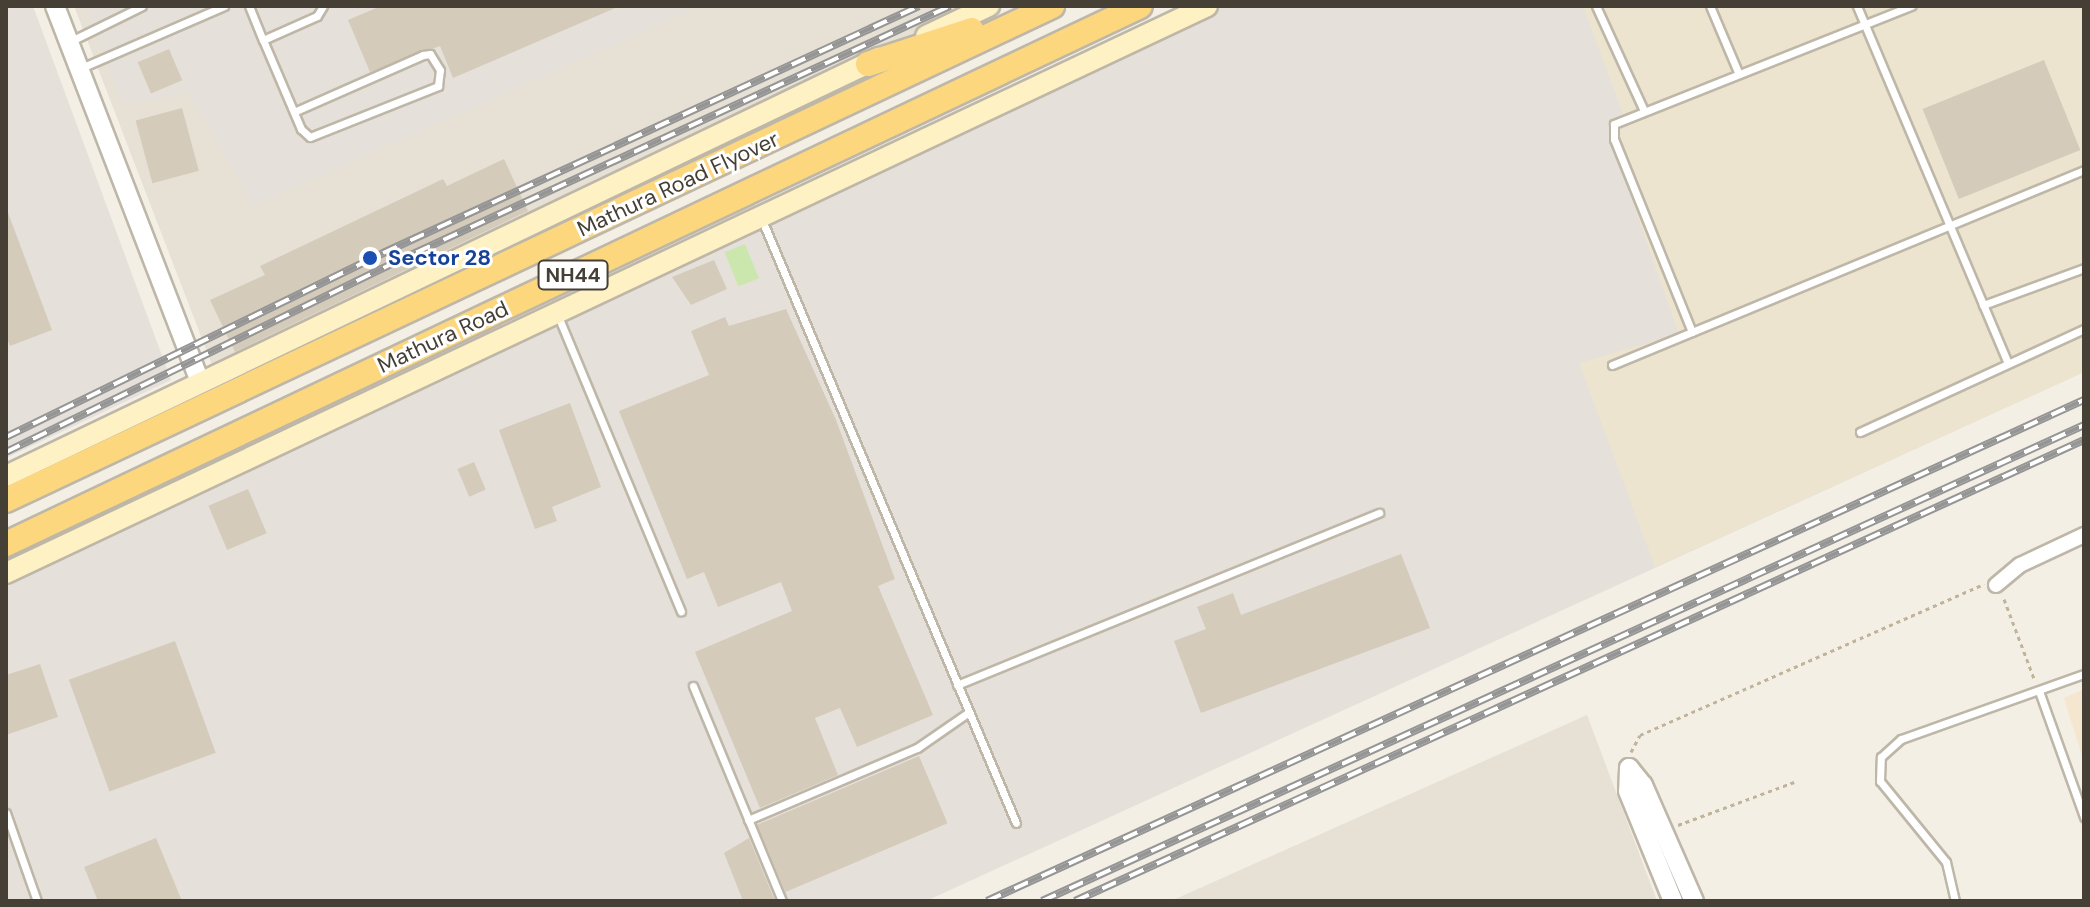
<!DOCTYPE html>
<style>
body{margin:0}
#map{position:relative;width:2090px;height:907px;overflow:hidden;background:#f3efe5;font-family:"DM Sans",sans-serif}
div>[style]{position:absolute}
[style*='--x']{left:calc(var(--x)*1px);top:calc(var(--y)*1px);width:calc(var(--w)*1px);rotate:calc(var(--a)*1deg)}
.residential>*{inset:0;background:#e6e1d4}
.commercial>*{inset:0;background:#f5e6d0}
.industrial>*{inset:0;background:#e5e0da}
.education>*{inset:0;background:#ece4cf}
.green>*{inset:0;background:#cce7ae;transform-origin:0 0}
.building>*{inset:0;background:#d4cbbb;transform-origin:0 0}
.path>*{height:3px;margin-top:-1.5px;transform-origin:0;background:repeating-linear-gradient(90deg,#bfb39a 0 4px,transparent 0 8px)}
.roads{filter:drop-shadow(2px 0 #beb7a8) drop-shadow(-2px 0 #beb7a8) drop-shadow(0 2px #beb7a8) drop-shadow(0 -2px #beb7a8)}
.service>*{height:7px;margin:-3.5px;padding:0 3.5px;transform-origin:3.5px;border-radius:3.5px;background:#fff}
.minor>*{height:14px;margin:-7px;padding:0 7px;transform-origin:7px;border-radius:7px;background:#fff}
.tertiary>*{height:18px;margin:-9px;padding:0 9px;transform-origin:9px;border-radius:9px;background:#fff}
.secondary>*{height:20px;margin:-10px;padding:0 10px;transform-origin:10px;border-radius:10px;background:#fef1c4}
.trunk>*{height:24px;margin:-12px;padding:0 12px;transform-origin:12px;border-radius:12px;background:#fcd77e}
.rail>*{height:8px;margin-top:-4px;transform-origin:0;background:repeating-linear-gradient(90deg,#fff 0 15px,#959595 0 30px);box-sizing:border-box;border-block:2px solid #959595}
.dots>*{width:22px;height:22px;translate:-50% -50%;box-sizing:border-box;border:4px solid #fff;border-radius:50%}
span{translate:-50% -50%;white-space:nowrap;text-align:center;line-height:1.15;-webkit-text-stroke:6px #fff;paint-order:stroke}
.shield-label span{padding:2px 6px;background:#fff;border:2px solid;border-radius:6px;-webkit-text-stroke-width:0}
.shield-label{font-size:20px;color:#453f35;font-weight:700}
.street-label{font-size:22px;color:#453f35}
.transit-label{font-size:22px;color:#164399;font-weight:700}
.left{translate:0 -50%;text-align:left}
.frame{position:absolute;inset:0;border:8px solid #453f35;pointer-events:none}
</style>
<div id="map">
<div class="residential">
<div style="clip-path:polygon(74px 6px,984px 6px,214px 370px)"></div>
<div style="clip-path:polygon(1587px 715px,1657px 901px,1171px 901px)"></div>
</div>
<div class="commercial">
<div style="clip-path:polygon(2084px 689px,2084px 763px,2064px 698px)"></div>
</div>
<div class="industrial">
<div style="clip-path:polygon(6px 6px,33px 6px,171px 380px,6px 458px)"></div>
<div style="clip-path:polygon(85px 6px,701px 6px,253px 206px,188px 92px,123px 107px)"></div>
<div style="clip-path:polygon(1201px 6px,2084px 6px,2084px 372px,926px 901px,6px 901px,6px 567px)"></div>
</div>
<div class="education">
<div style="clip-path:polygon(1583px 6px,2084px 6px,2084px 372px,1655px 567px,1579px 363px,1679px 334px,1609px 135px,1628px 127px)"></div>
</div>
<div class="green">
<div style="left:745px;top:244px;width:37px;height:22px;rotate:68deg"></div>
</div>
<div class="building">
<div style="clip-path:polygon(381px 6px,620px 6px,453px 78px,440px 46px,370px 72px,348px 20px)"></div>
<div style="left:169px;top:49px;width:34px;height:34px;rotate:67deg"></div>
<div style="left:2044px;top:60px;width:97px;height:131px;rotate:68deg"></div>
<div style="left:182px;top:108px;width:65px;height:48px;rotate:75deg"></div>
<div style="clip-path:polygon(504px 159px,528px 211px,235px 352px,210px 300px,265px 275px,260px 266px,443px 179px,447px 186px)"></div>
<div style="clip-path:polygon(7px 210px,52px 330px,10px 346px,6px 337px)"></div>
<div style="clip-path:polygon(714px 260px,727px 289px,691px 305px,672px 277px)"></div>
<div style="clip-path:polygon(786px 309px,836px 420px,895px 579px,878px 586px,933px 715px,857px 747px,840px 708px,815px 718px,838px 775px,760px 808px,695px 652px,792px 611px,781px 582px,718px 607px,704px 572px,687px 579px,619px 411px,709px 375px,691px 331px,725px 317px,729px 326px)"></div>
<div style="clip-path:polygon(570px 403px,601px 487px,552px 507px,557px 521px,535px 529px,499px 430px)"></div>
<div style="left:474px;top:462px;width:30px;height:18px;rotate:67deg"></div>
<div style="left:248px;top:489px;width:48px;height:43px;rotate:67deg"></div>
<div style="clip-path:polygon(1401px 554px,1430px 628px,1201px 713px,1174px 641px,1206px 629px,1197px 607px,1233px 593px,1241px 615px)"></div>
<div style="left:175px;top:641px;width:119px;height:113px;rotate:70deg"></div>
<div style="clip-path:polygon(40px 664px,58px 717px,6px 735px,6px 675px)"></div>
<div style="left:919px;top:756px;width:73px;height:176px;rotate:67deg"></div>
<div style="clip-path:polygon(156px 838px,182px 901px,98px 901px,84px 867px)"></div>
<div style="clip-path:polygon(749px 838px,775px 901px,743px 901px,724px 853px)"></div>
</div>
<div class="path">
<div style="--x:2004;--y:599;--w:88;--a:69.3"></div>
<div style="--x:1631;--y:752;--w:19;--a:-62"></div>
<div style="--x:1640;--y:735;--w:376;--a:-23.7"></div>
<div style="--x:1678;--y:825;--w:124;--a:-20.3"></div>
</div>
<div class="roads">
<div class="service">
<div style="--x:249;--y:6;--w:37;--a:68"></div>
<div style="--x:263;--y:40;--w:59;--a:-24"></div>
<div style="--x:317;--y:16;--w:12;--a:-59"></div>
<div style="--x:1596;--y:6;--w:115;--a:65.4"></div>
<div style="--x:1710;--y:6;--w:72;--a:67"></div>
<div style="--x:1857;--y:6;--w:388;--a:67.1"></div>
<div style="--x:263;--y:40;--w:97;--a:66.9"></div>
<div style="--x:301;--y:129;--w:12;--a:42"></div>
<div style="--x:310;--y:137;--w:138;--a:-21.7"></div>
<div style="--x:438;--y:86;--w:16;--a:-83"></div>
<div style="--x:440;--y:70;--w:19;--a:-122"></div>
<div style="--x:430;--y:54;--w:7;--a:172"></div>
<div style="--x:423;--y:55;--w:141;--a:156.2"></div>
<div style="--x:71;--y:41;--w:79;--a:-26.2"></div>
<div style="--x:81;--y:68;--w:156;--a:-23.4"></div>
<div style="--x:762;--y:220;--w:654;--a:67.16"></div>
<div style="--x:1983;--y:305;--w:108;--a:-20.1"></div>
<div style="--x:558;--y:316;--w:320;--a:67.4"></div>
<div style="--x:1692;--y:332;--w:208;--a:-112"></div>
<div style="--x:1614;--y:139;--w:15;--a:-90"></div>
<div style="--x:1614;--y:124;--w:320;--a:-21.7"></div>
<div style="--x:1612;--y:365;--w:511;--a:-22.45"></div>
<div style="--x:1860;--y:432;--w:247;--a:-24.7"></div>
<div style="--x:957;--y:685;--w:456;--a:-22.2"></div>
<div style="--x:693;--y:686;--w:233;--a:67.5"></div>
<div style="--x:2039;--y:691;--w:134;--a:70.3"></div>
<div style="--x:6;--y:813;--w:93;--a:70.6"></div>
<div style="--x:748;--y:820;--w:184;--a:-23.1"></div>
<div style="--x:917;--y:748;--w:63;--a:-34.7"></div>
<div style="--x:1955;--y:901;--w:40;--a:-103"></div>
<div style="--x:1946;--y:862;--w:104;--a:-129.2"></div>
<div style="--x:1880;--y:781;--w:24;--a:-88"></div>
<div style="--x:1881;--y:757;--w:27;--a:-42"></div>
<div style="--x:1901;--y:739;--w:194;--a:-19.6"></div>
</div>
<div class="minor">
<div style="--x:1996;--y:585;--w:31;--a:-40"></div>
<div style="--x:2020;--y:565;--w:71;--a:-25.1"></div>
</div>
<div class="tertiary">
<div style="--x:55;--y:6;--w:403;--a:68.9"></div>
<div style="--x:1629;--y:768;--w:22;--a:51"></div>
<div style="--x:1643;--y:785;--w:127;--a:66.3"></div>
<div style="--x:1629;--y:768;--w:23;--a:92"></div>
<div style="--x:1628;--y:791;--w:119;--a:67.8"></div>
</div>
<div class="secondary">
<div style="--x:926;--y:36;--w:70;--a:-25.5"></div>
<div style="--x:6;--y:476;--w:968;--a:-25.59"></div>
<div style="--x:6;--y:573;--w:1328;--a:-25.27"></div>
</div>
<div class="trunk">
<div style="--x:868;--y:64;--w:109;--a:-18.1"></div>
<div style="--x:6;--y:500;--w:1157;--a:-25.28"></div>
<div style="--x:6;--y:544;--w:1255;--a:-25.38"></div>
</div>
</div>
<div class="rail">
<div style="--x:6;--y:437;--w:420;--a:-26"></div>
<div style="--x:383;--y:253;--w:590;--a:-24.74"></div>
<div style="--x:6;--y:452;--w:426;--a:-26"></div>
<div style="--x:389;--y:265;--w:618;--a:-24.78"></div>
<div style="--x:987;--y:901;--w:1206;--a:-24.55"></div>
<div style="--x:1042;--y:901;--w:1146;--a:-24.55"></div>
<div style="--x:1075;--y:901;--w:1109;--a:-24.56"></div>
</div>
<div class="dots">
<div style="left:370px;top:258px;background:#1a4fb4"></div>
</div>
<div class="shield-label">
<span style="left:573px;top:275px">NH44</span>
</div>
<div class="street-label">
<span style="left:678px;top:184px;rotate:-25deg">Mathura Road Flyover</span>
<span style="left:443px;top:337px;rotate:-25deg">Mathura Road</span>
</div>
<div class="transit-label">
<span class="left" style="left:388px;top:258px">Sector 28</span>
</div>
<div class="frame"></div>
</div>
